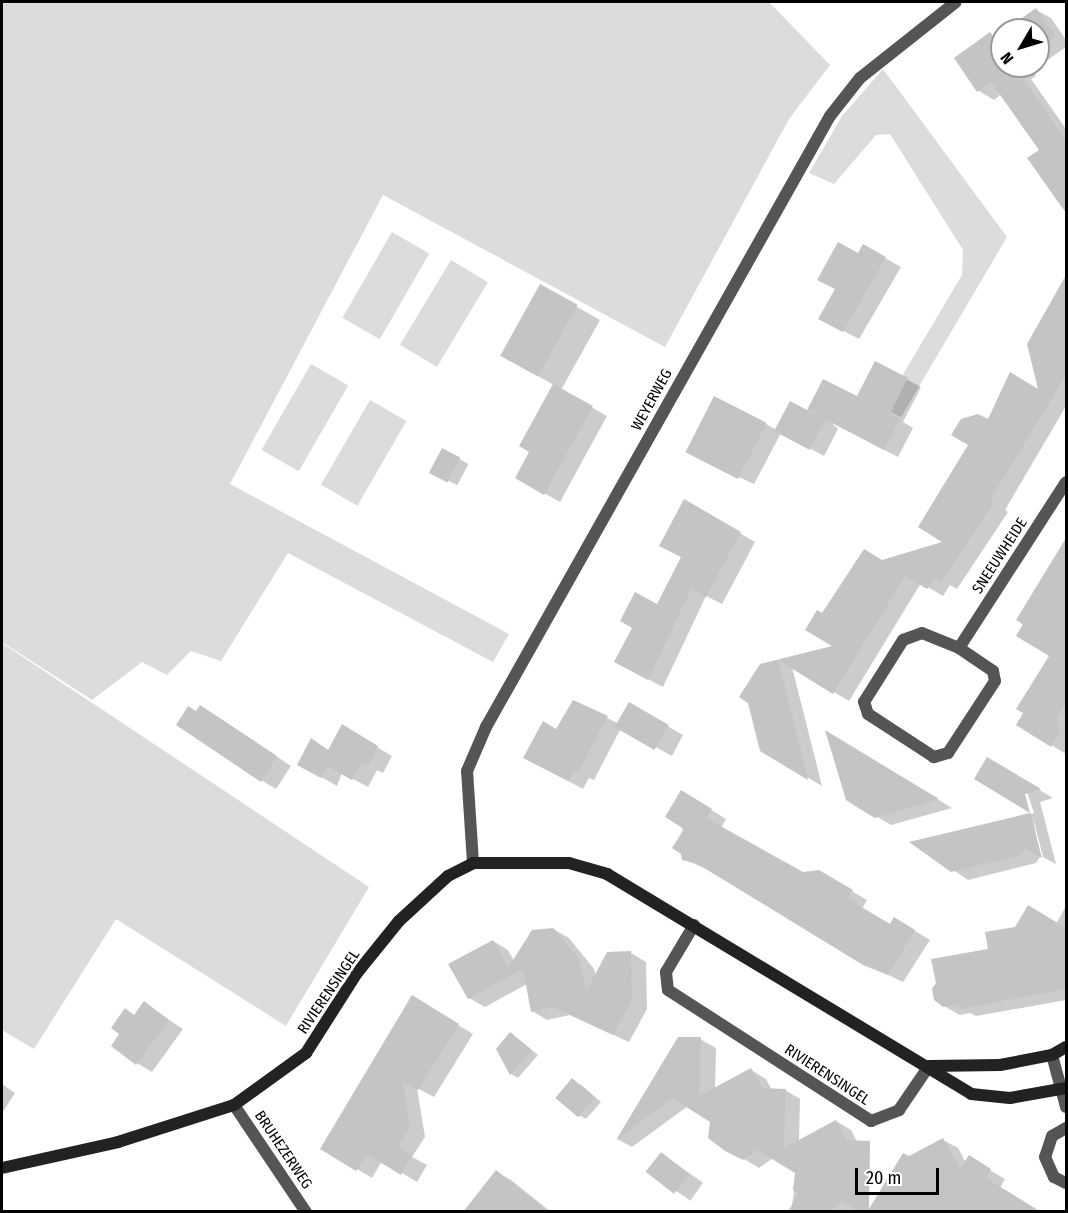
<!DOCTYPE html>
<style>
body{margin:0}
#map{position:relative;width:1068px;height:1213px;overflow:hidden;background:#fff;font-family:"Fira Sans Condensed",sans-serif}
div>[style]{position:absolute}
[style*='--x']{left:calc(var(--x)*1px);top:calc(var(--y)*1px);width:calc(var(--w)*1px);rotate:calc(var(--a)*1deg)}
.green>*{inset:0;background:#dcdcdc;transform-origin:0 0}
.shadow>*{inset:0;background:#0003;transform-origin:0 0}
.building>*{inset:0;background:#c4c4c4;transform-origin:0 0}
.street>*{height:12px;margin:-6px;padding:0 6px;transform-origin:6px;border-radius:6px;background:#555}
.secondary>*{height:12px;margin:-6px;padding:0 6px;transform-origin:6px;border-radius:6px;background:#222}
span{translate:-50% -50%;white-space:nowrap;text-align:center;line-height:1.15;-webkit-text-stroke:6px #fff;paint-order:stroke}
.street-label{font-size:15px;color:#000}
.frame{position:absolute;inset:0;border:3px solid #000;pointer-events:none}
.north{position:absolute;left:990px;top:18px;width:60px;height:60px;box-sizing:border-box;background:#fff;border:2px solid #999;border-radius:50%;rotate:232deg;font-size:16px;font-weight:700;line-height:24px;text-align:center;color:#000}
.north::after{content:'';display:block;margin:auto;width:21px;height:27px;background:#000;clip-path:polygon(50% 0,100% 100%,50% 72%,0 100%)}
.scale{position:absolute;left:855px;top:1168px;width:84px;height:27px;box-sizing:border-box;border:3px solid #000;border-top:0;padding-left:8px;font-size:18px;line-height:21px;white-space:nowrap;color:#000;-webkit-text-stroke:4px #fff;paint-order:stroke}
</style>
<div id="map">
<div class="green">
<div style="clip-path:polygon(2px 2px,769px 2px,830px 65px,789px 119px,665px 347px,383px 195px,230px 484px,509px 634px,493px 662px,288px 553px,221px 661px,191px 651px,167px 675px,142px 662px,92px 700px,2px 642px)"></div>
<div style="clip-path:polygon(883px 69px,1007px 237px,901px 417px,883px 408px,962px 275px,963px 250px,890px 134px,876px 135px,834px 184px,809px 173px,842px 116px)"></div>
<div style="left:392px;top:232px;width:43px;height:99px;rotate:30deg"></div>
<div style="left:451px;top:260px;width:43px;height:99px;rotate:31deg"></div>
<div style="left:311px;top:364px;width:43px;height:99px;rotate:30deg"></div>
<div style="left:370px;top:400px;width:42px;height:98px;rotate:30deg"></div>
<div style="clip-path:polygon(2px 643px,369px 887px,286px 1026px,116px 919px,34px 1049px,2px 1030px)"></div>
</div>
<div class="shadow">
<div style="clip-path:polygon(1036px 10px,1051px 18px,1066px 40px,1066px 47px,1032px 71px,1036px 76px,1031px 79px,1066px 129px,1066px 203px,1057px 198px,1041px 150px,1001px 94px,994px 100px,979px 91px,956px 59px,990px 34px,997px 38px,1002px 34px,1002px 66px,1038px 66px,1038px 30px,1007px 30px)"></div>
<div style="clip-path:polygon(864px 246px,901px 267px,859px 339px,836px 327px)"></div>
<div style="clip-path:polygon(1064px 283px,1066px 406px,1005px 510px,1008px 512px,957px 589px,950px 585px,943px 596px,921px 583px,849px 701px,792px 667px,822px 786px,762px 750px,761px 665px,836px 646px,822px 615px,882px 561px,946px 543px,988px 421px,1040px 392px,1029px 344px)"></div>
<div style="clip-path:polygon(540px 286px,600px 320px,561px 390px,607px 416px,560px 502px,517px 478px,531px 452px,554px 385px,502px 356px)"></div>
<div style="clip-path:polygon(876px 363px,921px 387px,903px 422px,913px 428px,898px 457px,831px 422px,838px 429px,824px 456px,781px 433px,754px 484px,702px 460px,766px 424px,775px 429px,857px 398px)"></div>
<div style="left:442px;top:450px;width:30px;height:24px;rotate:28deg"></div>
<div style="clip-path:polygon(684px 501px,755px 542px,722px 604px,706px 596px,663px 687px,631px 670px,657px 606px,683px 558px)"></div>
<div style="clip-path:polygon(1066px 540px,1066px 754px,1018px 725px,1051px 656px,1018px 620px)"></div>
<div style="clip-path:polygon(573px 701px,619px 724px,629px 704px,683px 735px,672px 756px,621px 728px,594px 780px,589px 778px,583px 789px,540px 766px)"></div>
<div style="clip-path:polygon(197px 713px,216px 716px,291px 766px,276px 789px,261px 780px)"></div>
<div style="clip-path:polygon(342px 726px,392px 756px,383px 773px,377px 770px,368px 787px,342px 773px,337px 786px,299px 764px,312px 740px,330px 751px)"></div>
<div style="clip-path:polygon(840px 740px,952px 808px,891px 825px,848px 799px)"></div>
<div style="clip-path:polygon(988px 759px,1053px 798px,1040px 802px,1056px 864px,1043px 857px,1033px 817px,1040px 857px,1036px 863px,968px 880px,913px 842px,1034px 813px,1025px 786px)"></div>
<div style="clip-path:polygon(682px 792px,726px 819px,721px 828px,803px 873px,819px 872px,867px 900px,862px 909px,891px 926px,895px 919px,930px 940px,903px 982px,863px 963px,711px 871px,683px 859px)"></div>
<div style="clip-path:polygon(1066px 906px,1066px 1000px,976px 1016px,970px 1013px,960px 1015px,944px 1006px,990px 950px,1056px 924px)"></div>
<div style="clip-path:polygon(553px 929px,569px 938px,594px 969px,596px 976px,631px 953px,646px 962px,647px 1009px,629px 1042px,570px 1015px,547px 1020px,532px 1011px,527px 984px,485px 1007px,469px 998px,493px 941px,508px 950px,514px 961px)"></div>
<div style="clip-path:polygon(413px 998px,473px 1034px,434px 1097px,417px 1088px,425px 1137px,412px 1157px,427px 1165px,417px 1182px,382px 1161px,372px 1178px,322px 1148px)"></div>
<div style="clip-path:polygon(144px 1003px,183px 1029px,152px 1072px,137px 1063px,135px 1016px)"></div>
<div style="clip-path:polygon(511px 1034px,538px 1055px,518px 1078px,511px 1074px,498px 1049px)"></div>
<div style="clip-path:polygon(700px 1039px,716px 1048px,715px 1090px,751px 1070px,766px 1079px,772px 1090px,785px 1090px,800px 1099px,799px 1141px,836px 1121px,851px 1130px,862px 1151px,869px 1201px,855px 1212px,791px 1212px,797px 1172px,773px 1158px,759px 1168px,744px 1159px,712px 1121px,688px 1106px,632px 1147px,617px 1139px)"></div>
<div style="clip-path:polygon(2px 1084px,15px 1093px,2px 1113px)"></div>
<div style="clip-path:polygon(580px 1084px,601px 1102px,586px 1119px,579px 1115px)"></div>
<div style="clip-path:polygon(943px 1140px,958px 1148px,966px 1163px,969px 1158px,1005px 1179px,1000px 1188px,909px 1158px)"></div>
<div style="left:662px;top:1154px;width:50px;height:22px;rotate:35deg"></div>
<div style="clip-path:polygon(496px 1172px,511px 1180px,551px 1212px,483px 1212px)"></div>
</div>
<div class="building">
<div style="clip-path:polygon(1036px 8px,1056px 36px,1038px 49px,1038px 30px,1005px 30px)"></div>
<div style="clip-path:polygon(990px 32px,994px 38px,1002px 32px,1002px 66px,1021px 66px,1017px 70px,1066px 141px,1066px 213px,1027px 158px,1039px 150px,991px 82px,977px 92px,954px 58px)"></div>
<div style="clip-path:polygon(838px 242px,858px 253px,863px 244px,886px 257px,843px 332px,818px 319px,835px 289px,817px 280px)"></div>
<div style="clip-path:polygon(1066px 275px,1066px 375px,990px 500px,994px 502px,941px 582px,935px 578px,927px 589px,905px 576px,833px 694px,778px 660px,808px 780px,760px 751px,748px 703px,739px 697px,760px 664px,832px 646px,805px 630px,817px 610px,822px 613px,864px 549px,882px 560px,942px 542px,918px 527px,968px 445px,951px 435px,961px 419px,978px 414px,988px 419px,1010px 372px,1038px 389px,1027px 344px)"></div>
<div style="left:540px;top:284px;width:43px;height:82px;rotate:29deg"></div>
<div style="clip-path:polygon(875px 361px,908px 378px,890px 414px,900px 419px,884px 450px,807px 410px,823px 379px,857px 396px)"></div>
<div style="clip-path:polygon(553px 384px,593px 406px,544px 495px,515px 478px,529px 452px,519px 446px)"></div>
<div style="left:714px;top:396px;width:59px;height:63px;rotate:27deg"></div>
<div style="left:790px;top:401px;width:40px;height:34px;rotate:28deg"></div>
<div style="left:442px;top:448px;width:21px;height:28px;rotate:28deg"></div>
<div style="clip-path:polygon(684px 499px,741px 532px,706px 597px,691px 589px,648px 680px,614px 662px,632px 628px,620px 621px,635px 592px,657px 604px,681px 557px,659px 546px)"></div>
<div style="clip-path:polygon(1066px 538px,1066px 702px,1057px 718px,1060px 732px,1051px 747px,1016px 725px,1023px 713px,1016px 709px,1049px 656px,1016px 636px,1023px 624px,1016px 620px)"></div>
<div style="clip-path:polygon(573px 700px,608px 716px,578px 773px,574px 770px,568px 781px,523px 758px,543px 721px,556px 729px)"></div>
<div style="left:629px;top:702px;width:46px;height:29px;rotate:30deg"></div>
<div style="clip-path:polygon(200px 705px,277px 756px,261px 782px,176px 725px,188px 706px,196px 711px)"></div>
<div style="clip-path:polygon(342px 724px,378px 746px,368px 766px,362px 762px,352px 780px,327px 766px,321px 778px,297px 765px,311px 738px,328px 750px)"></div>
<div style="clip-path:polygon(825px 730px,886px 767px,939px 799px,875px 818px,860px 809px,846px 800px)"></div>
<div style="clip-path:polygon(987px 757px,1041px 789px,1025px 794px,1042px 858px,1025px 848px,1021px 855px,951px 872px,909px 842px,1030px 813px,974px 779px)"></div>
<div style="clip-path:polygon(681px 790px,712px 809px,706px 818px,803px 872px,819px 870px,853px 890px,848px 899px,890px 924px,894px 917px,915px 930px,888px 975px,863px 965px,696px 863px,682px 860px,681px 854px,672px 848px,684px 829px,665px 817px)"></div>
<div style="clip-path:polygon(1028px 905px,1066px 928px,1066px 989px,960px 1009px,959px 1004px,943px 1007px,934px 1000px,932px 989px,936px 983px,931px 959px,988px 949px,985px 932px,1015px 927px)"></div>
<div style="clip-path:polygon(553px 928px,579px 959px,586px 992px,607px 952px,631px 951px,632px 999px,613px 1035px,553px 1007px,531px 1012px,523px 969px,468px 999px,448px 964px,493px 940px,508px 968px,532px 930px)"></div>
<div style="clip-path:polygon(412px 995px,459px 1024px,418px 1090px,403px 1081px,410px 1128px,398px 1147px,412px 1155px,401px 1175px,367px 1154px,356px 1171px,320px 1149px)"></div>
<div style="clip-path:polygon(144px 1001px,169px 1020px,136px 1065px,111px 1046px,119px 1034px,111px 1028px,125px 1008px,134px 1015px)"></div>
<div style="clip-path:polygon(510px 1032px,532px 1050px,510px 1075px,496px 1049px)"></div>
<div style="clip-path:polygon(678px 1037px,701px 1037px,699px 1096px,751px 1068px,762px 1088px,786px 1089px,784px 1148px,836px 1120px,847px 1140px,870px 1141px,869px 1209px,903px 1153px,909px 1156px,943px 1138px,960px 1169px,969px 1155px,991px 1169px,986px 1178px,1041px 1212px,859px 1212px,842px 1201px,829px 1212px,788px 1212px,798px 1194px,793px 1190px,795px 1173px,757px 1150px,743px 1160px,725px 1151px,708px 1138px,710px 1122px,672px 1098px,616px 1140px)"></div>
<div style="left:572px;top:1078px;width:30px;height:26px;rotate:40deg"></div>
<div style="left:661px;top:1152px;width:36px;height:25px;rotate:38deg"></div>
<div style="clip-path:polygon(496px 1170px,549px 1212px,463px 1212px)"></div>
</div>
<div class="street">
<div style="--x:922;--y:633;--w:40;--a:22"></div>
<div style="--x:959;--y:648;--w:41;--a:34.1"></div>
<div style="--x:993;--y:671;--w:10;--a:79"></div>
<div style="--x:995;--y:681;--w:86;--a:123.1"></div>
<div style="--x:948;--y:753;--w:15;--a:164"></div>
<div style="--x:934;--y:757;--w:79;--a:-146.9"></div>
<div style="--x:868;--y:714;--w:13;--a:-108"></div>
<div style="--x:864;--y:702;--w:73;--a:-57.8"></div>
<div style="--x:903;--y:640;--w:20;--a:-20"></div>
<div style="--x:959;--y:648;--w:197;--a:-57.2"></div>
<div style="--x:473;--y:863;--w:92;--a:-93.7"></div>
<div style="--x:467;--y:771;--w:48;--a:-66.6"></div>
<div style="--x:486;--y:727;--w:701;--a:-60.62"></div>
<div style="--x:830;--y:116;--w:48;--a:-51.7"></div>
<div style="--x:860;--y:78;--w:122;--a:-38.4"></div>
<div style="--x:694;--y:925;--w:55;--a:120.8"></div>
<div style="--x:666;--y:972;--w:18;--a:84"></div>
<div style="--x:668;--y:990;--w:242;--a:32.8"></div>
<div style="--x:871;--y:1121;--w:30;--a:-21"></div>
<div style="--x:899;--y:1110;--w:53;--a:-55.7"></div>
<div style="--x:1052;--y:1055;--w:54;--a:74.9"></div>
<div style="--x:234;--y:1105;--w:129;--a:56.1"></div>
<div style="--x:1066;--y:1128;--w:16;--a:150"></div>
<div style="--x:1052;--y:1136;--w:22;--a:108"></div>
<div style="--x:1045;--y:1157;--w:22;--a:66"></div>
<div style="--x:1054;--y:1177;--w:13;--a:27"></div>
</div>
<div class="secondary">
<div style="--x:929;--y:1066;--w:71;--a:-0.8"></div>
<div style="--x:1000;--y:1065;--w:53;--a:-10.9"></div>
<div style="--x:1052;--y:1055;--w:16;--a:-30"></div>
<div style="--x:2;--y:1168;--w:119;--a:-12.6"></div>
<div style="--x:118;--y:1142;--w:122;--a:-17.7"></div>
<div style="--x:234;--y:1105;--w:89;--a:-35.8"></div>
<div style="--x:306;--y:1053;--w:95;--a:-57.5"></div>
<div style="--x:357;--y:973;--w:67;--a:-51.1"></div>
<div style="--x:399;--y:921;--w:67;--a:-42.6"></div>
<div style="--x:448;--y:876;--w:28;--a:-27"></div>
<div style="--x:473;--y:863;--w:96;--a:0"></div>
<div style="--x:569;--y:863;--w:40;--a:16"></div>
<div style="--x:607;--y:874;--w:425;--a:31.1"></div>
<div style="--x:971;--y:1094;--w:39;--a:6"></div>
<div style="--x:1010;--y:1098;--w:57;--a:-10.1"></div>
</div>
<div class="street-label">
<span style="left:652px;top:400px;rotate:-61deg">WEYERWEG</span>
<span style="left:1000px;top:556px;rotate:-57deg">SNEEUWHEIDE</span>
<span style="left:329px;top:992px;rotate:-56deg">RIVIERENSINGEL</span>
<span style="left:827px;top:1075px;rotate:33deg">RIVIERENSINGEL</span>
<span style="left:283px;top:1150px;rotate:56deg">BRUHEZERWEG</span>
</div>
<div class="frame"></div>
<div class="north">N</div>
<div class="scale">20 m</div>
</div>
